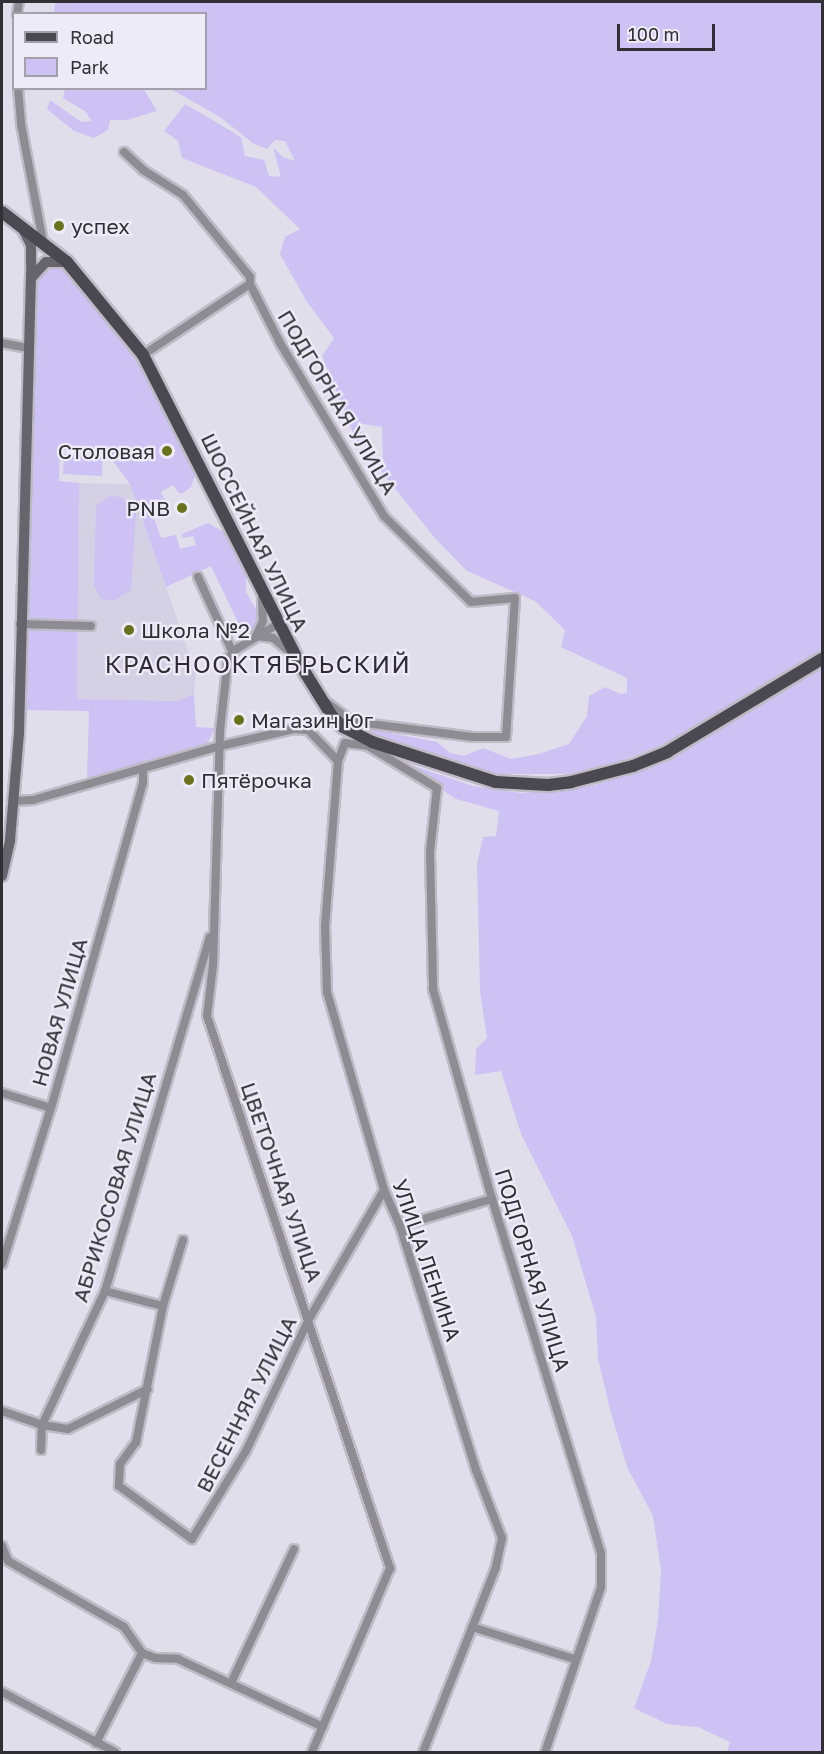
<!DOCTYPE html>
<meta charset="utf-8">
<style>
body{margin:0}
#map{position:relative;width:824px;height:1754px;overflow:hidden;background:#e1deec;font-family:"Golos Text",sans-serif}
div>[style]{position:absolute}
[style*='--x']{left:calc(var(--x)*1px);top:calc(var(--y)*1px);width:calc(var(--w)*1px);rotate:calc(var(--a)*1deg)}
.built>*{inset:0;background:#d5d1e5}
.green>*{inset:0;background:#cdc2f3;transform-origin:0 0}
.roads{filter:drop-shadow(2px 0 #bebbc7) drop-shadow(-2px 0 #bebbc7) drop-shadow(0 2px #bebbc7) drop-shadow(0 -2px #bebbc7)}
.street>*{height:8px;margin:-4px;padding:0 4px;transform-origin:4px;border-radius:4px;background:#8d8c92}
.secondary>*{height:10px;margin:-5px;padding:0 5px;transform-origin:5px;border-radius:5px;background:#66646c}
.primary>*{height:12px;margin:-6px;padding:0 6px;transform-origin:6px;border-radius:6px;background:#4a4851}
.dots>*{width:16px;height:16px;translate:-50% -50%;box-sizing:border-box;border:3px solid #eeebf9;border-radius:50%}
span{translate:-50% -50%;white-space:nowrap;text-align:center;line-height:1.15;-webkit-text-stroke:4.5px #eeebf9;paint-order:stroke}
.poi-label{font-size:21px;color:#302f34}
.left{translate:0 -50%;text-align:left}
.right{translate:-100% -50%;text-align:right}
.street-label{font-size:21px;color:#302f34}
.quarter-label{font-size:24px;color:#2e2b35;letter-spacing:1.5px}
.frame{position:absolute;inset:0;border:3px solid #302f34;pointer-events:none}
.legend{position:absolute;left:12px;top:12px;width:195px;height:78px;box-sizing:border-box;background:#eeebf9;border:2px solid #a2a0aa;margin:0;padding:8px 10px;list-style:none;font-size:18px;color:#302f34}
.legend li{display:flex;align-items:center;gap:12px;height:30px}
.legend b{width:30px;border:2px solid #a2a0aa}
.scale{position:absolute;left:617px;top:24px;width:98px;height:27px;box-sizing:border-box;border:3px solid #302f34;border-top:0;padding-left:8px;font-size:18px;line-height:21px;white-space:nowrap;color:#302f34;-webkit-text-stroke:4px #eeebf9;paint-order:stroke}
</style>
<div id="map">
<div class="built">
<div style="clip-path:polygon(79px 483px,130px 484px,196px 673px,194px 694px,177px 701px,77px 699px)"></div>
</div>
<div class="green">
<div style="clip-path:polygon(55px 2px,822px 2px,822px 653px,681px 738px,615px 763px,566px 774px,497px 774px,426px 757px,387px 743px,360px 727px,437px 742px,450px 753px,464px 756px,483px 748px,511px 759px,539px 754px,569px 744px,587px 716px,589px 696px,605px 687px,620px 694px,627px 693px,627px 678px,561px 647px,565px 630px,535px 601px,467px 571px,434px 537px,377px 466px,383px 461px,382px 427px,357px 423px,369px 446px,357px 443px,322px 356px,334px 338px,307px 302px,280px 254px,285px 237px,300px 229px,256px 187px,182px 158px,178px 141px,164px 131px,185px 104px,241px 137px,245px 156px,264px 160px,269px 176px,281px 177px,273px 147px,283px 157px,295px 161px,285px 141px,275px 140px,267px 149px,254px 144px,220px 117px,171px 89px,206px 88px,206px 14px,54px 14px)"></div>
<div style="clip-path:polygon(143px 88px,157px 111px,127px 120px,110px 120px,108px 130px,94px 138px,74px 131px,47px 109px,50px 100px,81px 122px,92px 121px,85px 111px,63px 98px,65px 89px)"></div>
<div style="clip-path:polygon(56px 264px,78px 281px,139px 359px,196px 473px,191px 487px,183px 493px,179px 493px,173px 485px,161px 492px,170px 511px,154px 518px,161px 538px,176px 535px,180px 549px,196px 545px,193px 536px,183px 538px,182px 534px,208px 523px,231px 536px,246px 567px,246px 592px,259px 615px,257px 627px,244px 635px,211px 566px,166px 587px,130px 484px,104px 449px,60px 450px,59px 481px,79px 483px,77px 699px,177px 701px,194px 694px,196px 727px,215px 728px,205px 748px,87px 778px,89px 711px,24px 710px,35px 279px,38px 270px)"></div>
<div style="left:64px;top:454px;width:39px;height:20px;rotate:3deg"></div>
<div style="clip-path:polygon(110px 496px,122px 497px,136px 513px,131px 590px,114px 601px,101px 599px,94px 585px,96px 506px)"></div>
<div style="clip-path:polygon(822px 663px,822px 1752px,727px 1752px,730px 1742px,698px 1727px,667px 1724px,634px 1708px,651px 1661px,658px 1619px,661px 1571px,653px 1516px,627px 1467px,611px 1413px,598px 1359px,596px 1317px,572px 1236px,521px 1134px,501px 1071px,475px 1075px,476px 1049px,487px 1038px,480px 992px,477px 864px,483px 837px,496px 836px,499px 811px,456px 799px,397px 760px,473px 786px,521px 793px,595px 785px,661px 760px)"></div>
</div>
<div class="roads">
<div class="street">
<div style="--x:17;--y:14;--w:12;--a:-81"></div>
<div style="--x:18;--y:88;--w:36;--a:85"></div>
<div style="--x:21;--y:124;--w:119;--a:79.4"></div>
<div style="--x:124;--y:152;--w:26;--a:43"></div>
<div style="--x:143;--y:170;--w:47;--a:32"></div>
<div style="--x:183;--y:195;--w:106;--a:50.7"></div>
<div style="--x:250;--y:277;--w:7;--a:90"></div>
<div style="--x:250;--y:284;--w:66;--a:63"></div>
<div style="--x:280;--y:343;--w:202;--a:59"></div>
<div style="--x:384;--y:516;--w:122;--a:44.7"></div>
<div style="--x:471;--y:602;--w:44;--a:-5.2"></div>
<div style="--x:515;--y:598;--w:139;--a:93.7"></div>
<div style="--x:506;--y:737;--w:33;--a:180"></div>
<div style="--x:473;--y:737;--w:111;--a:-172.7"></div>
<div style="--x:363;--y:723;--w:13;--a:-167"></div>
<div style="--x:350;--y:720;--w:30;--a:-143"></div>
<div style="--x:2;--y:343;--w:26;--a:11"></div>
<div style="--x:143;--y:355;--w:128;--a:-33.6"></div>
<div style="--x:198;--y:577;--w:84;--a:65.3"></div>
<div style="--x:262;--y:597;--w:24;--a:88"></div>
<div style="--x:263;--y:621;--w:17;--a:115"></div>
<div style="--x:256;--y:636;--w:17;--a:7"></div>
<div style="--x:273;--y:638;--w:23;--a:40"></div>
<div style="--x:20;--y:624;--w:71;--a:1.6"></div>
<div style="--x:278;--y:624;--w:47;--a:149"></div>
<div style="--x:238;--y:648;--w:14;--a:135"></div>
<div style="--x:228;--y:658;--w:73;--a:96.3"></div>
<div style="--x:220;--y:731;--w:234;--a:91.7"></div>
<div style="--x:213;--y:965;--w:51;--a:96.7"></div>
<div style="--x:207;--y:1016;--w:582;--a:71.66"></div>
<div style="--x:390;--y:1568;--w:200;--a:113"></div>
<div style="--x:338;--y:761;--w:166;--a:94.5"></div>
<div style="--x:325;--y:926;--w:66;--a:88.3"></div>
<div style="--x:327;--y:992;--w:206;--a:73.9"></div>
<div style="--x:384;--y:1190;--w:39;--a:66"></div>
<div style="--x:400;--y:1226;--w:256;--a:72.7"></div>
<div style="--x:476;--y:1470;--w:73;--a:69.1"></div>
<div style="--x:502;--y:1538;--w:30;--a:102"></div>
<div style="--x:496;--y:1567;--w:199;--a:111.5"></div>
<div style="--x:14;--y:801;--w:19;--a:-3"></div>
<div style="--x:33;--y:800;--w:195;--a:-16.1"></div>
<div style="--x:220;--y:746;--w:76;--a:-12.9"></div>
<div style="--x:294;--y:729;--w:14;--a:4"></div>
<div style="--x:308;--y:730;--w:43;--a:45.9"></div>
<div style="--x:338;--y:761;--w:19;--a:-69"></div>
<div style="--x:345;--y:743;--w:23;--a:7"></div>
<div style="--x:368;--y:746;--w:81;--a:31.3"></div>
<div style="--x:437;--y:788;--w:64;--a:96.2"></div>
<div style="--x:430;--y:852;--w:137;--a:88.7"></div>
<div style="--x:433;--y:989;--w:218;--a:74.3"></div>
<div style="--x:492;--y:1199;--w:370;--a:72.9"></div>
<div style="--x:601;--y:1553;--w:34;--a:90"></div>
<div style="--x:601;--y:1587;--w:174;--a:108.7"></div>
<div style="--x:2;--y:1093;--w:51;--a:17"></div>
<div style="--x:400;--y:1226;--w:96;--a:-16.4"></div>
<div style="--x:183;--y:1240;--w:69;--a:106.9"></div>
<div style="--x:163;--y:1306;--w:139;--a:101.2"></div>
<div style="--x:136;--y:1442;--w:27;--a:126"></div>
<div style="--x:120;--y:1464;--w:22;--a:93"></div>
<div style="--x:119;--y:1486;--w:90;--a:36"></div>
<div style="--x:192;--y:1539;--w:103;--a:-58.5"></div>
<div style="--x:246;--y:1451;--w:146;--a:-64.5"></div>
<div style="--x:309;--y:1319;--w:149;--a:-59.8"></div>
<div style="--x:2;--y:1264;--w:164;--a:-72.6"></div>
<div style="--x:51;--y:1108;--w:338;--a:-74.2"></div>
<div style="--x:143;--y:783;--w:15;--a:-90"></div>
<div style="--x:105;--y:1291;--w:60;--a:14.5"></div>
<div style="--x:2;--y:1411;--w:42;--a:19.3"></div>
<div style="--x:42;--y:1425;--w:26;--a:9"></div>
<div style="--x:68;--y:1429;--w:89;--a:-26.6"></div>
<div style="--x:41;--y:1450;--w:25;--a:-88"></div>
<div style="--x:42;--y:1425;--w:148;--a:-64.8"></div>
<div style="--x:105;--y:1291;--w:369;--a:-73.5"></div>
<div style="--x:2;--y:1546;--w:16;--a:68"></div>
<div style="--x:8;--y:1561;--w:133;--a:29.6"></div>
<div style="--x:124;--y:1627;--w:32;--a:55"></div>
<div style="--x:142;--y:1653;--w:14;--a:21"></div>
<div style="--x:155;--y:1658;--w:23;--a:2"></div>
<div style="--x:178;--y:1659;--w:160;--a:25.1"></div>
<div style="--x:472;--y:1627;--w:107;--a:17.4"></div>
<div style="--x:231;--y:1683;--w:148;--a:-64.8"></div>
<div style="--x:2;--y:1692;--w:128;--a:28"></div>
<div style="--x:96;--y:1743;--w:101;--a:-62.9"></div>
</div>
<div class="secondary">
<div style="--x:31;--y:278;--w:22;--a:-47"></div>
<div style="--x:46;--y:262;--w:21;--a:0"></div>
<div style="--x:2;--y:876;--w:37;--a:-77"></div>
<div style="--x:10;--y:840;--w:107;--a:-85.2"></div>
<div style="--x:19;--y:733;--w:471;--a:-88.5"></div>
<div style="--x:31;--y:262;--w:17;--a:-90"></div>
<div style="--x:31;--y:245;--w:18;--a:-117"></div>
</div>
<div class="primary">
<div style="--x:2;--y:212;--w:82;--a:37.6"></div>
<div style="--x:67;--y:262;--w:120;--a:50.7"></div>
<div style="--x:143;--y:355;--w:343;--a:63.1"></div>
<div style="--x:298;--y:661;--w:65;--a:58.3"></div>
<div style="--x:332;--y:716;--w:16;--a:45"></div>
<div style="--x:343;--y:727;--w:33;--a:27"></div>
<div style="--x:372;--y:742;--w:130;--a:17.9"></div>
<div style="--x:496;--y:782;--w:52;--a:3.3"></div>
<div style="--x:548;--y:785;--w:23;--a:-7"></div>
<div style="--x:571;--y:782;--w:64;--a:-14.5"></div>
<div style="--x:633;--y:766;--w:37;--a:-22"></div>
<div style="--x:667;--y:752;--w:181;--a:-31"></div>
</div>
</div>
<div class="dots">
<div style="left:59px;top:226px;background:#69721b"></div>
<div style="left:167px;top:451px;background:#69721b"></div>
<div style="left:182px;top:508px;background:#69721b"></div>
<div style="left:129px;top:630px;background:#69721b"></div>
<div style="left:239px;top:720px;background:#69721b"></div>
<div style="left:189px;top:780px;background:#69721b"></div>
</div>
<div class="poi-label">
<span class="left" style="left:71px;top:226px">успех</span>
<span class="right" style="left:155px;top:451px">Столовая</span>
<span class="right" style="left:170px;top:508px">PNB</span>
<span class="left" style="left:141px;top:630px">Школа №2</span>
<span class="left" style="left:251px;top:720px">Магазин Юг</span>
<span class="left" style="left:201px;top:780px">Пятёрочка</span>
</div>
<div class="street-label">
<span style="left:338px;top:402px;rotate:59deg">ПОДГОРНАЯ УЛИЦА</span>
<span style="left:255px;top:532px;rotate:64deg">ШОССЕЙНАЯ УЛИЦА</span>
<span style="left:59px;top:1012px;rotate:-74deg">НОВАЯ УЛИЦА</span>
<span style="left:282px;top:1182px;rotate:71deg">ЦВЕТОЧНАЯ УЛИЦА</span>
<span style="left:114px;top:1187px;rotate:-73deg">АБРИКОСОВАЯ УЛИЦА</span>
<span style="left:427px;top:1260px;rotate:71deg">УЛИЦА ЛЕНИНА</span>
<span style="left:533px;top:1270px;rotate:73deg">ПОДГОРНАЯ УЛИЦА</span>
<span style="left:246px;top:1404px;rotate:-63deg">ВЕСЕННЯЯ УЛИЦА</span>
</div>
<div class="quarter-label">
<span style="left:258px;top:664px">КРАСНООКТЯБРЬСКИЙ</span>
</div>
<div class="frame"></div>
<ul class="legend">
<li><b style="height:8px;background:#4a4851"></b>Road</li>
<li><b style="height:16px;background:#cdc2f3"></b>Park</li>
</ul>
<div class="scale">100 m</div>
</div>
